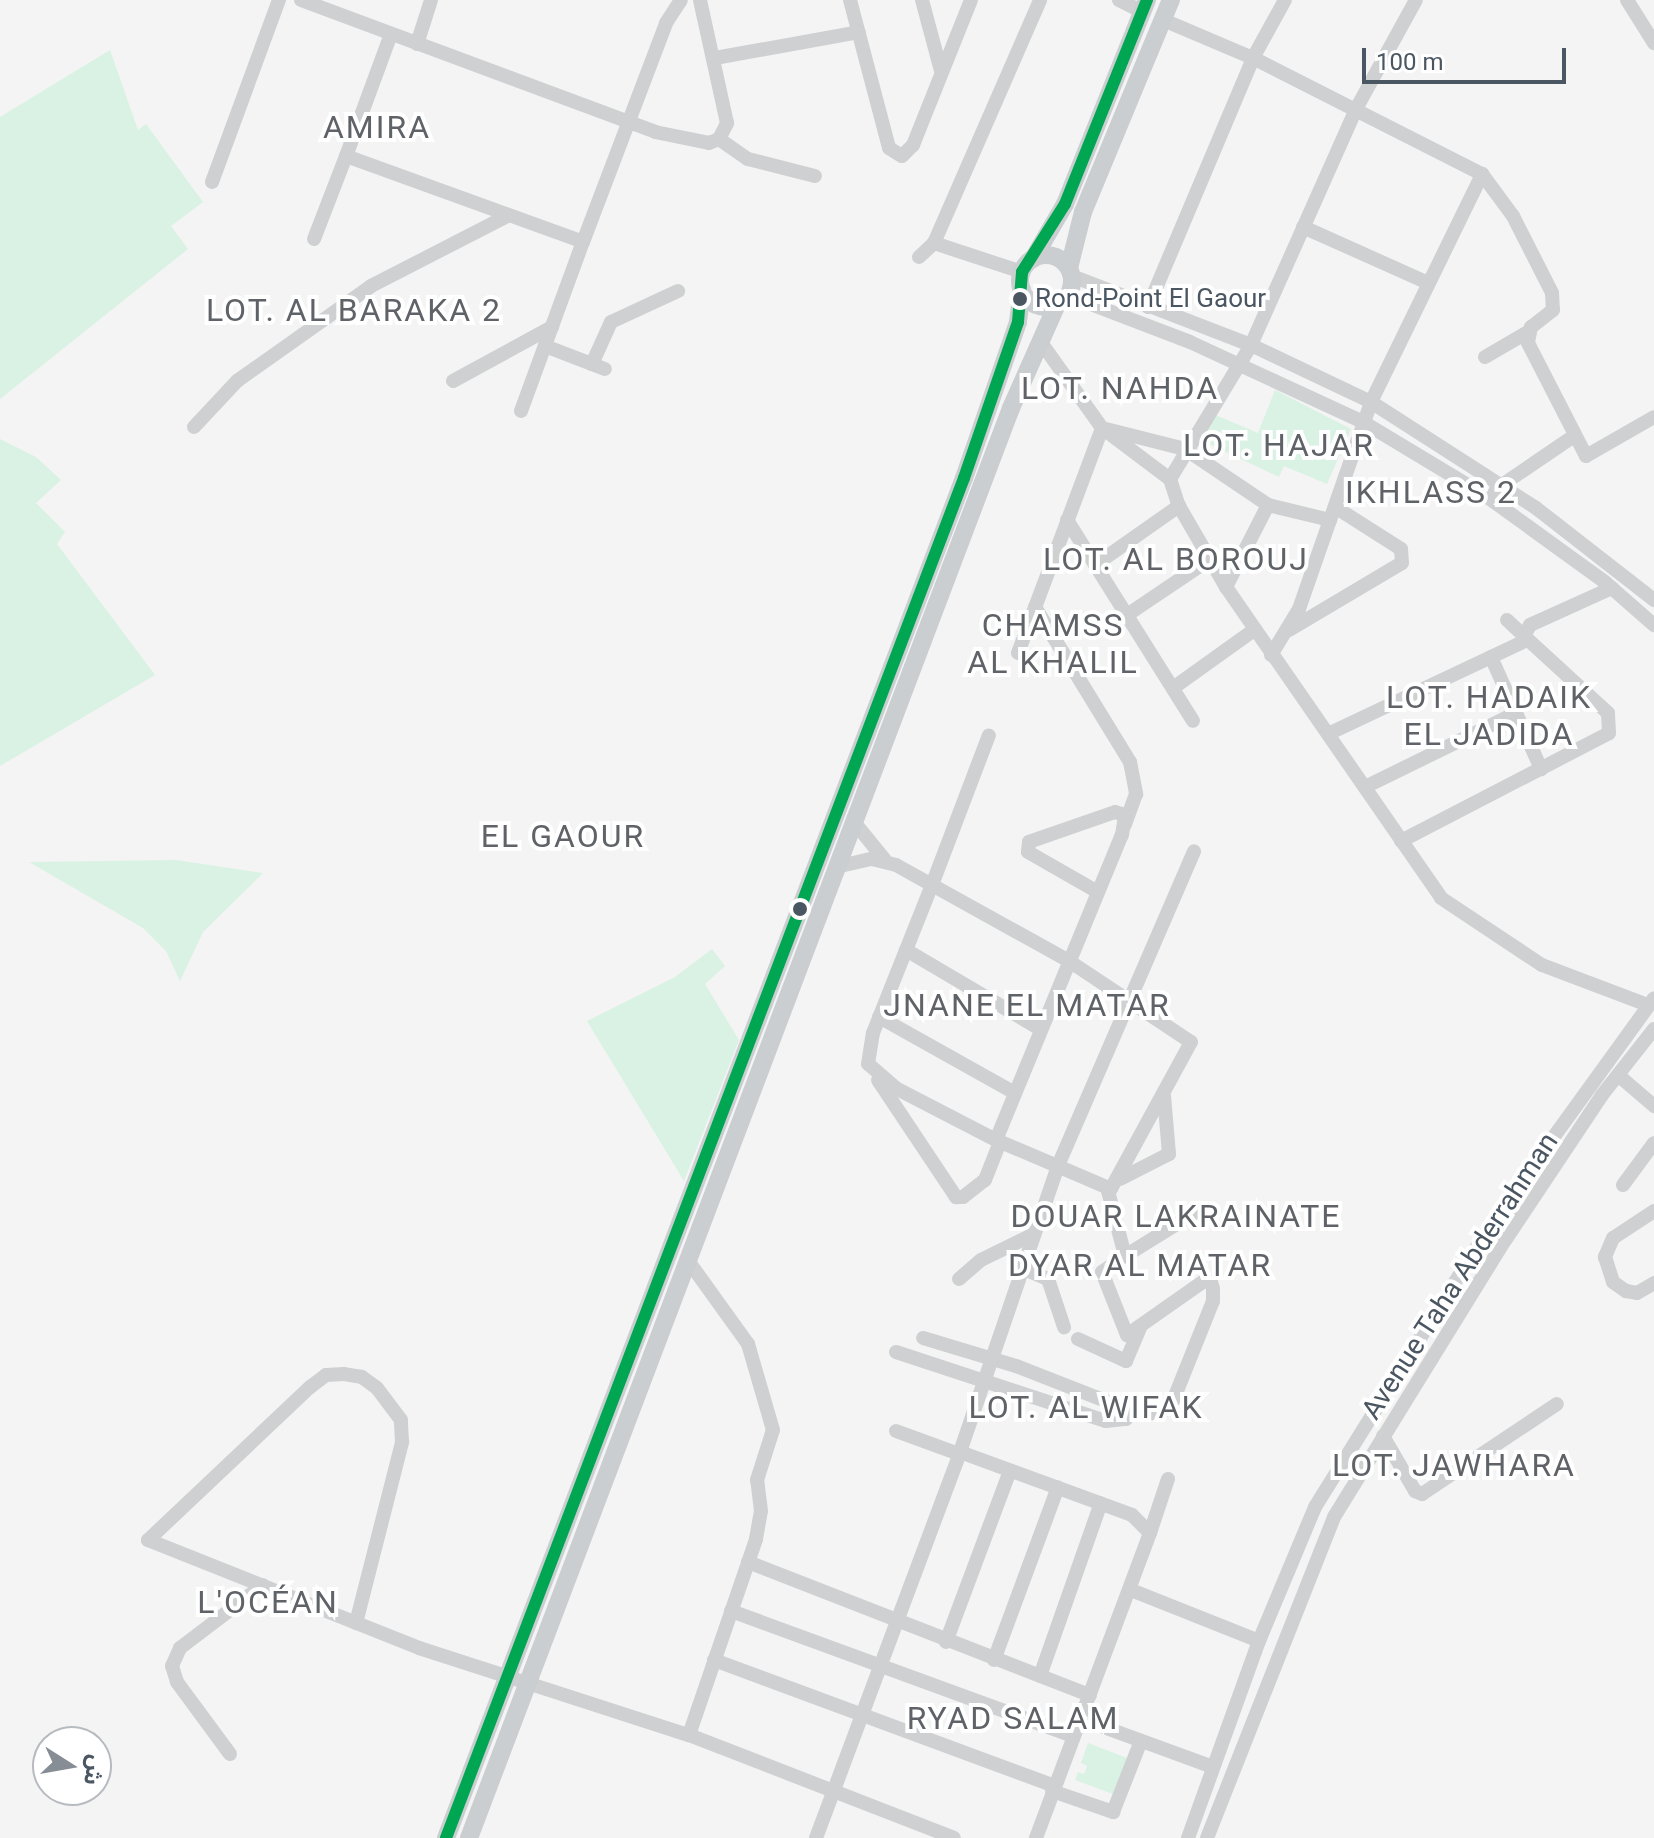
<!DOCTYPE html>
<meta charset="utf-8">
<style>
body{margin:0}
#map{position:relative;width:1654px;height:1838px;overflow:hidden;background:#f4f4f4;font-family:Roboto,"Noto Sans Arabic",sans-serif}
div>[style]{position:absolute}
[style*='--x']{left:calc(var(--x)*1px);top:calc(var(--y)*1px);width:calc(var(--w)*1px);rotate:calc(var(--a)*1deg)}
.green>*{inset:0;background:#d9f2e3}
.minor>*{height:14px;margin:-7px;padding:0 7px;transform-origin:7px;border-radius:7px;background:#ced0d2}
.major>*{height:18px;margin:-9px;padding:0 9px;transform-origin:9px;border-radius:9px;background:#caced1}
.major>.ring{margin:-9px;padding:0;box-sizing:content-box;background:none;border:18px solid #caced1;border-radius:50%}
.bus-1>*{height:12px;margin:-6px;padding:0 6px;transform-origin:6px;border-radius:6px;background:#00a651}
.dots>*{width:22px;height:22px;translate:-50% -50%;box-sizing:border-box;border:4px solid #fff;border-radius:50%}
span{translate:-50% -50%;white-space:nowrap;text-align:center;line-height:1.15;-webkit-text-stroke:8px #fff;paint-order:stroke}
.bus-label{font-size:26px;color:#4a5661}
.left{translate:0 -50%;text-align:left}
.street-label{font-size:28px;color:#4a5661}
.quarter-label{font-size:32px;color:#5f6368;letter-spacing:2px}
.north{position:absolute;left:32px;top:1726px;width:80px;height:80px;box-sizing:border-box;background:#fff;border:2px solid #b7bbc0;border-radius:50%;rotate:101deg;font-size:22px;font-weight:700;line-height:32px;text-align:center;color:#4a5661}
.north::after{content:'';display:block;margin:auto;width:28px;height:36px;background:#868d94;clip-path:polygon(50% 0,100% 100%,50% 72%,0 100%)}
.scale{position:absolute;left:1362px;top:48px;width:204px;height:36px;box-sizing:border-box;border:4px solid #4a5661;border-top:0;padding-left:10px;font-size:24px;line-height:28px;white-space:nowrap;color:#4a5661;-webkit-text-stroke:6px #fff;paint-order:stroke}
</style>
<div id="map">
<div class="green">
<div style="clip-path:polygon(110px 50px,138px 130px,146px 124px,203px 202px,171px 226px,188px 249px,0 399px,0 117px)"></div>
<div style="clip-path:polygon(1275px 390px,1351px 429px,1327px 484px,1284px 466px,1279px 477px,1201px 440px,1213px 414px,1258px 433px)"></div>
<div style="clip-path:polygon(0 439px,36px 457px,61px 480px,36px 503px,65px 532px,57px 544px,155px 675px,0 766px)"></div>
<div style="clip-path:polygon(176px 860px,263px 873px,203px 932px,180px 981px,166px 951px,143px 928px,29px 862px)"></div>
<div style="clip-path:polygon(712px 949px,725px 966px,705px 984px,739px 1040px,684px 1181px,587px 1021px,675px 977px)"></div>
<div style="clip-path:polygon(1088px 1743px,1127px 1758px,1113px 1794px,1075px 1780px,1078px 1772px,1084px 1774px,1087px 1766px,1081px 1763px)"></div>
</div>
<div class="minor">
<div style="--x:301;--y:0;--w:378;--a:20.4"></div>
<div style="--x:655;--y:132;--w:55;--a:11.5"></div>
<div style="--x:709;--y:143;--w:11;--a:-22"></div>
<div style="--x:719;--y:139;--w:18;--a:-63"></div>
<div style="--x:727;--y:123;--w:126;--a:-102.4"></div>
<div style="--x:850;--y:0;--w:153;--a:75.2"></div>
<div style="--x:889;--y:148;--w:15;--a:32"></div>
<div style="--x:902;--y:156;--w:16;--a:-45"></div>
<div style="--x:913;--y:145;--w:156;--a:-68.2"></div>
<div style="--x:922;--y:0;--w:73;--a:75"></div>
<div style="--x:1119;--y:0;--w:25;--a:27"></div>
<div style="--x:1627;--y:0;--w:51;--a:57.9"></div>
<div style="--x:1161;--y:19;--w:100;--a:23"></div>
<div style="--x:1253;--y:58;--w:257;--a:26.9"></div>
<div style="--x:1482;--y:174;--w:52;--a:53.6"></div>
<div style="--x:1513;--y:216;--w:86;--a:63.1"></div>
<div style="--x:1552;--y:293;--w:17;--a:87"></div>
<div style="--x:1553;--y:310;--w:28;--a:142"></div>
<div style="--x:1531;--y:327;--w:16;--a:101"></div>
<div style="--x:1528;--y:343;--w:127;--a:62.8"></div>
<div style="--x:1586;--y:456;--w:78;--a:-29.8"></div>
<div style="--x:391;--y:34;--w:130;--a:110.2"></div>
<div style="--x:346;--y:156;--w:252;--a:19.9"></div>
<div style="--x:583;--y:242;--w:234;--a:-69.2"></div>
<div style="--x:666;--y:23;--w:27;--a:-57"></div>
<div style="--x:417;--y:44;--w:46;--a:-72.3"></div>
<div style="--x:715;--y:58;--w:146;--a:-10.2"></div>
<div style="--x:719;--y:139;--w:35;--a:35"></div>
<div style="--x:748;--y:159;--w:69;--a:14.2"></div>
<div style="--x:212;--y:182;--w:194;--a:-69.8"></div>
<div style="--x:1303;--y:227;--w:135;--a:24.1"></div>
<div style="--x:314;--y:239;--w:89;--a:-68.9"></div>
<div style="--x:919;--y:257;--w:21;--a:-43"></div>
<div style="--x:1022;--y:272;--w:93;--a:-161.8"></div>
<div style="--x:934;--y:243;--w:265;--a:-66.4"></div>
<div style="--x:1072;--y:276;--w:192;--a:21.1"></div>
<div style="--x:1251;--y:345;--w:133;--a:25.4"></div>
<div style="--x:1371;--y:402;--w:196;--a:32.7"></div>
<div style="--x:1536;--y:508;--w:150;--a:37.9"></div>
<div style="--x:1062;--y:301;--w:26;--a:4"></div>
<div style="--x:1088;--y:303;--w:109;--a:20.9"></div>
<div style="--x:1190;--y:342;--w:191;--a:24.8"></div>
<div style="--x:1363;--y:422;--w:144;--a:31"></div>
<div style="--x:1486;--y:496;--w:148;--a:35.9"></div>
<div style="--x:1606;--y:583;--w:64;--a:41.2"></div>
<div style="--x:1148;--y:307;--w:270;--a:-67.1"></div>
<div style="--x:1253;--y:58;--w:66;--a:-61.1"></div>
<div style="--x:1040;--y:341;--w:107;--a:54.5"></div>
<div style="--x:1102;--y:428;--w:85;--a:36.9"></div>
<div style="--x:1170;--y:479;--w:28;--a:72"></div>
<div style="--x:1179;--y:506;--w:94;--a:59.9"></div>
<div style="--x:1226;--y:587;--w:378;--a:55.3"></div>
<div style="--x:1441;--y:898;--w:121;--a:33.6"></div>
<div style="--x:1542;--y:965;--w:113;--a:20.7"></div>
<div style="--x:545;--y:346;--w:64;--a:21"></div>
<div style="--x:1485;--y:357;--w:50;--a:-30.2"></div>
<div style="--x:592;--y:364;--w:46;--a:-65.7"></div>
<div style="--x:611;--y:322;--w:74;--a:-24.8"></div>
<div style="--x:453;--y:381;--w:113;--a:-28.6"></div>
<div style="--x:521;--y:411;--w:180;--a:-69.9"></div>
<div style="--x:194;--y:427;--w:63;--a:-46.9"></div>
<div style="--x:237;--y:381;--w:164;--a:-35.3"></div>
<div style="--x:371;--y:286;--w:153;--a:-27.2"></div>
<div style="--x:1170;--y:479;--w:157;--a:-58.8"></div>
<div style="--x:1251;--y:345;--w:258;--a:-66"></div>
<div style="--x:1356;--y:109;--w:124;--a:-61.2"></div>
<div style="--x:1496;--y:489;--w:94;--a:-34.2"></div>
<div style="--x:1067;--y:520;--w:237;--a:57.9"></div>
<div style="--x:1095;--y:565;--w:103;--a:-35.1"></div>
<div style="--x:1226;--y:587;--w:92;--a:-62.9"></div>
<div style="--x:1268;--y:505;--w:64;--a:13.6"></div>
<div style="--x:1035;--y:607;--w:182;--a:58.5"></div>
<div style="--x:1130;--y:762;--w:33;--a:79"></div>
<div style="--x:1136;--y:794;--w:33;--a:110"></div>
<div style="--x:1127;--y:615;--w:100;--a:-34"></div>
<div style="--x:1507;--y:620;--w:23;--a:43"></div>
<div style="--x:1289;--y:630;--w:131;--a:-30.7"></div>
<div style="--x:1402;--y:563;--w:14;--a:-94"></div>
<div style="--x:1401;--y:549;--w:78;--a:-147.5"></div>
<div style="--x:1018;--y:653;--w:240;--a:-69.5"></div>
<div style="--x:1102;--y:428;--w:86;--a:14.2"></div>
<div style="--x:1185;--y:449;--w:100;--a:34"></div>
<div style="--x:1271;--y:655;--w:54;--a:-58.7"></div>
<div style="--x:1299;--y:609;--w:219;--a:-70.8"></div>
<div style="--x:1371;--y:402;--w:254;--a:-64"></div>
<div style="--x:1491;--y:657;--w:123;--a:65.9"></div>
<div style="--x:1173;--y:688;--w:100;--a:-35.6"></div>
<div style="--x:1328;--y:734;--w:220;--a:-25.3"></div>
<div style="--x:1365;--y:787;--w:168;--a:-26.1"></div>
<div style="--x:854;--y:822;--w:49;--a:50.8"></div>
<div style="--x:1401;--y:841;--w:234;--a:-27.4"></div>
<div style="--x:1609;--y:733;--w:20;--a:-93"></div>
<div style="--x:1608;--y:713;--w:114;--a:-137.5"></div>
<div style="--x:1524;--y:636;--w:13;--a:-61"></div>
<div style="--x:1530;--y:625;--w:90;--a:-24.3"></div>
<div style="--x:836;--y:867;--w:37;--a:-13"></div>
<div style="--x:872;--y:859;--w:25;--a:14"></div>
<div style="--x:896;--y:865;--w:41;--a:29.1"></div>
<div style="--x:932;--y:885;--w:157;--a:29"></div>
<div style="--x:1069;--y:961;--w:146;--a:33.6"></div>
<div style="--x:1191;--y:1042;--w:167;--a:118.6"></div>
<div style="--x:1111;--y:1189;--w:125;--a:-156.9"></div>
<div style="--x:996;--y:1140;--w:111;--a:-152.7"></div>
<div style="--x:897;--y:1089;--w:38;--a:-139"></div>
<div style="--x:868;--y:1064;--w:31;--a:-81"></div>
<div style="--x:873;--y:1033;--w:159;--a:-68.3"></div>
<div style="--x:932;--y:885;--w:160;--a:-69.2"></div>
<div style="--x:906;--y:950;--w:156;--a:30.5"></div>
<div style="--x:879;--y:1017;--w:156;--a:29.2"></div>
<div style="--x:1618;--y:1075;--w:48;--a:40.7"></div>
<div style="--x:878;--y:1080;--w:141;--a:56.3"></div>
<div style="--x:956;--y:1197;--w:7;--a:0"></div>
<div style="--x:963;--y:1197;--w:28;--a:-38"></div>
<div style="--x:985;--y:1180;--w:41;--a:-68.5"></div>
<div style="--x:996;--y:1140;--w:330;--a:-67.6"></div>
<div style="--x:1122;--y:835;--w:20;--a:-81"></div>
<div style="--x:1125;--y:815;--w:10;--a:-163"></div>
<div style="--x:1115;--y:812;--w:91;--a:160.8"></div>
<div style="--x:1029;--y:842;--w:10;--a:96"></div>
<div style="--x:1028;--y:852;--w:78;--a:29.8"></div>
<div style="--x:1120;--y:1179;--w:55;--a:-27"></div>
<div style="--x:1169;--y:1154;--w:58;--a:-94.9"></div>
<div style="--x:1623;--y:1185;--w:52;--a:-53.6"></div>
<div style="--x:1108;--y:1191;--w:67;--a:75.3"></div>
<div style="--x:1125;--y:1256;--w:28;--a:145"></div>
<div style="--x:1102;--y:1272;--w:68;--a:68.4"></div>
<div style="--x:1127;--y:1335;--w:94;--a:-35"></div>
<div style="--x:1204;--y:1281;--w:7;--a:8"></div>
<div style="--x:1211;--y:1282;--w:7;--a:74"></div>
<div style="--x:1213;--y:1289;--w:12;--a:90"></div>
<div style="--x:1213;--y:1301;--w:113;--a:111.8"></div>
<div style="--x:1171;--y:1406;--w:13;--a:148"></div>
<div style="--x:1160;--y:1413;--w:33;--a:178"></div>
<div style="--x:1654;--y:1211;--w:49;--a:146.6"></div>
<div style="--x:1613;--y:1238;--w:21;--a:113"></div>
<div style="--x:1605;--y:1257;--w:26;--a:72"></div>
<div style="--x:1613;--y:1282;--w:16;--a:35"></div>
<div style="--x:1626;--y:1291;--w:11;--a:10"></div>
<div style="--x:1637;--y:1293;--w:20;--a:-30"></div>
<div style="--x:1125;--y:1256;--w:86;--a:-31.7"></div>
<div style="--x:1022;--y:1268;--w:28;--a:23"></div>
<div style="--x:1048;--y:1279;--w:51;--a:71.6"></div>
<div style="--x:959;--y:1279;--w:29;--a:-41"></div>
<div style="--x:981;--y:1260;--w:59;--a:-26.1"></div>
<div style="--x:1078;--y:1339;--w:53;--a:24.6"></div>
<div style="--x:1126;--y:1361;--w:38;--a:-67"></div>
<div style="--x:896;--y:1352;--w:221;--a:18.2"></div>
<div style="--x:1106;--y:1421;--w:20;--a:-6"></div>
<div style="--x:1126;--y:1419;--w:9;--a:-96"></div>
<div style="--x:1125;--y:1410;--w:10;--a:-151"></div>
<div style="--x:1116;--y:1405;--w:107;--a:-158.7"></div>
<div style="--x:1016;--y:1366;--w:97;--a:-163.2"></div>
<div style="--x:896;--y:1431;--w:67;--a:20.1"></div>
<div style="--x:1383;--y:1436;--w:64;--a:59.8"></div>
<div style="--x:1415;--y:1491;--w:8;--a:23"></div>
<div style="--x:1422;--y:1494;--w:162;--a:-33.7"></div>
<div style="--x:960;--y:1452;--w:183;--a:20.1"></div>
<div style="--x:1132;--y:1515;--w:25;--a:45"></div>
<div style="--x:1150;--y:1533;--w:326;--a:110.5"></div>
<div style="--x:1150;--y:1533;--w:57;--a:-71.6"></div>
<div style="--x:748;--y:1562;--w:367;--a:21.3"></div>
<div style="--x:1131;--y:1590;--w:138;--a:21.7"></div>
<div style="--x:731;--y:1611;--w:363;--a:20.1"></div>
<div style="--x:356;--y:1623;--w:187;--a:-75.7"></div>
<div style="--x:402;--y:1442;--w:22;--a:-93"></div>
<div style="--x:401;--y:1420;--w:40;--a:-127"></div>
<div style="--x:377;--y:1388;--w:19;--a:-144"></div>
<div style="--x:362;--y:1377;--w:18;--a:-171"></div>
<div style="--x:344;--y:1374;--w:18;--a:177"></div>
<div style="--x:326;--y:1375;--w:20;--a:143"></div>
<div style="--x:310;--y:1387;--w:223;--a:136.6"></div>
<div style="--x:148;--y:1540;--w:292;--a:21.7"></div>
<div style="--x:419;--y:1648;--w:284;--a:17.9"></div>
<div style="--x:689;--y:1735;--w:207;--a:-71.1"></div>
<div style="--x:756;--y:1539;--w:28;--a:-80"></div>
<div style="--x:761;--y:1511;--w:31;--a:-97"></div>
<div style="--x:757;--y:1480;--w:52;--a:-72.3"></div>
<div style="--x:773;--y:1430;--w:90;--a:-106.2"></div>
<div style="--x:748;--y:1344;--w:101;--a:-125.7"></div>
<div style="--x:946;--y:1642;--w:183;--a:-69.5"></div>
<div style="--x:714;--y:1660;--w:363;--a:20.3"></div>
<div style="--x:994;--y:1660;--w:184;--a:-69.7"></div>
<div style="--x:1040;--y:1676;--w:183;--a:-70.6"></div>
<div style="--x:1079;--y:1718;--w:143;--a:20.1"></div>
<div style="--x:689;--y:1735;--w:284;--a:21.2"></div>
<div style="--x:230;--y:1754;--w:89;--a:-126.4"></div>
<div style="--x:177;--y:1682;--w:17;--a:-107"></div>
<div style="--x:172;--y:1666;--w:20;--a:-66"></div>
<div style="--x:180;--y:1648;--w:104;--a:-37.2"></div>
<div style="--x:1052;--y:1791;--w:65;--a:19"></div>
<div style="--x:1113;--y:1812;--w:76;--a:-68.5"></div>
<div style="--x:816;--y:1838;--w:412;--a:-69.5"></div>
<div style="--x:960;--y:1452;--w:300;--a:-71.1"></div>
<div style="--x:1057;--y:1168;--w:345;--a:-66.6"></div>
<div style="--x:1188;--y:1838;--w:209;--a:-70.2"></div>
<div style="--x:1259;--y:1641;--w:145;--a:-67.3"></div>
<div style="--x:1315;--y:1507;--w:340;--a:-58.1"></div>
<div style="--x:1495;--y:1218;--w:271;--a:-54.1"></div>
<div style="--x:1207;--y:1838;--w:345;--a:-68.4"></div>
<div style="--x:1334;--y:1517;--w:327;--a:-58.3"></div>
<div style="--x:1506;--y:1239;--w:173;--a:-56.3"></div>
<div style="--x:1602;--y:1095;--w:84;--a:-51.8"></div>
</div>
<div class="major">
<div class="ring" style="left:1020px;top:255px;width:34px;height:34px"></div>
<div style="--x:1033;--y:259;--w:64;--a:-59.8"></div>
<div style="--x:1065;--y:204;--w:220;--a:-68.1"></div>
<div style="--x:1069;--y:268;--w:58;--a:-76"></div>
<div style="--x:1083;--y:212;--w:230;--a:-67.5"></div>
<div style="--x:446;--y:1838;--w:1455;--a:-69.15"></div>
<div style="--x:964;--y:478;--w:165;--a:-70.9"></div>
<div style="--x:1018;--y:322;--w:33;--a:-83"></div>
<div style="--x:469;--y:1838;--w:1529;--a:-69.24"></div>
<div style="--x:1011;--y:408;--w:114;--a:-66.1"></div>
</div>
<div class="bus-1">
<div style="--x:446;--y:1838;--w:1455;--a:-69.15"></div>
<div style="--x:964;--y:478;--w:165;--a:-70.9"></div>
<div style="--x:1018;--y:322;--w:50;--a:-85.4"></div>
<div style="--x:1022;--y:272;--w:80;--a:-57.7"></div>
<div style="--x:1065;--y:204;--w:220;--a:-68.1"></div>
</div>
<div class="dots">
<div style="left:1020px;top:299px;background:#4a5661"></div>
<div style="left:800px;top:909px;background:#4a5661"></div>
</div>
<div class="bus-label">
<span class="left" style="left:1035px;top:299px">Rond-Point El Gaour</span>
</div>
<div class="street-label">
<span style="left:1460px;top:1276px;rotate:-57deg">Avenue Taha Abderrahman</span>
</div>
<div class="quarter-label">
<span style="left:377px;top:127px">AMIRA</span>
<span style="left:354px;top:310px">LOT. AL BARAKA 2</span>
<span style="left:1120px;top:388px">LOT. NAHDA</span>
<span style="left:1279px;top:445px">LOT. HAJAR</span>
<span style="left:1431px;top:492px">IKHLASS 2</span>
<span style="left:1176px;top:559px">LOT. AL BOROUJ</span>
<span style="left:1053px;top:644px">CHAMSS<br>AL KHALIL</span>
<span style="left:1489px;top:716px">LOT. HADAIK<br>EL JADIDA</span>
<span style="left:563px;top:836px">EL GAOUR</span>
<span style="left:1027px;top:1005px">JNANE EL MATAR</span>
<span style="left:1176px;top:1216px">DOUAR LAKRAINATE</span>
<span style="left:1140px;top:1265px">DYAR AL MATAR</span>
<span style="left:1086px;top:1407px">LOT. AL WIFAK</span>
<span style="left:1454px;top:1465px">LOT. JAWHARA</span>
<span style="left:268px;top:1602px">L'OCÉAN</span>
<span style="left:1013px;top:1718px">RYAD SALAM</span>
</div>
<div class="north">ش</div>
<div class="scale">100 m</div>
</div>
